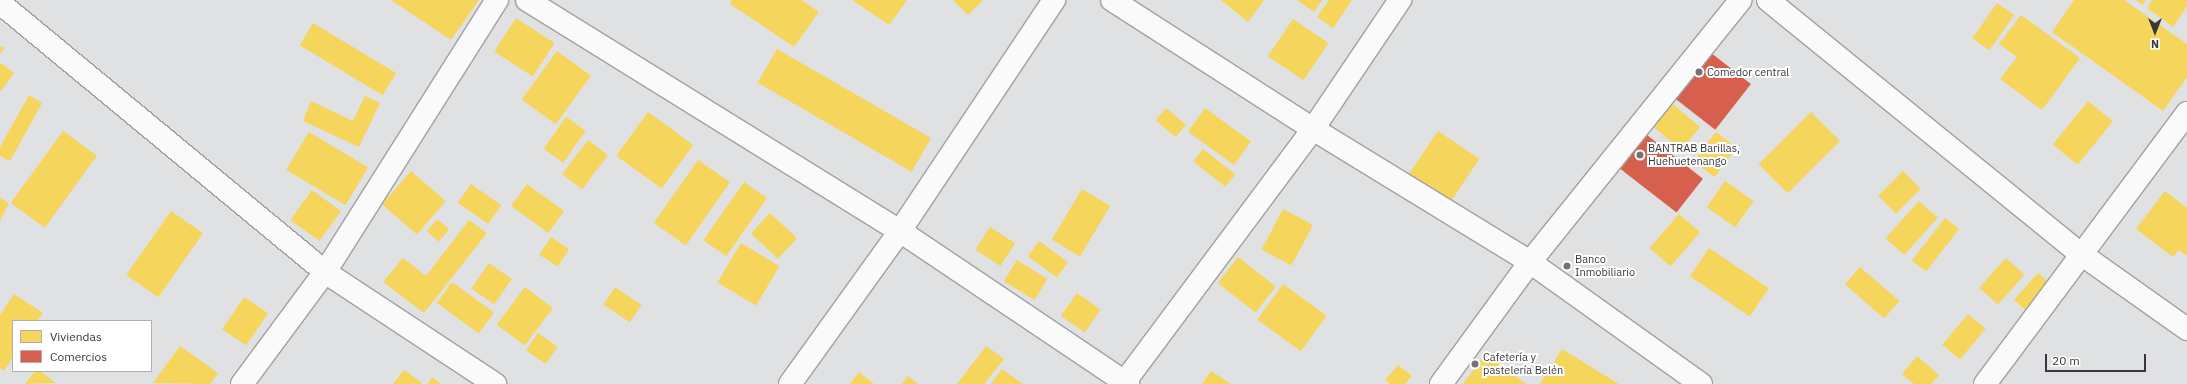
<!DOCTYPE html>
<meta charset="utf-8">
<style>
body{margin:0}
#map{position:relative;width:2187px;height:384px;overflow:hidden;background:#e0e1e2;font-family:"IBM Plex Sans",sans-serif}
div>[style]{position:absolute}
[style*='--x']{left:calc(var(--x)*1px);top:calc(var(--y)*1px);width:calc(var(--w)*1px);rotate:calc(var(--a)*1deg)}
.homes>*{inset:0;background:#f6d55c;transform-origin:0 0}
.shops>*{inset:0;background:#d6604d;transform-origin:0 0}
.roads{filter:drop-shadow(1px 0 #a1a1a2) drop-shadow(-1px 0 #a1a1a2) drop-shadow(0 1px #a1a1a2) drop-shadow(0 -1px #a1a1a2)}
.minor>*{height:22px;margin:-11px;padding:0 11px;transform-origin:11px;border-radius:11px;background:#fafafb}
.dots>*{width:11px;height:11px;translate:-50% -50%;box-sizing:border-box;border:2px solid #fff;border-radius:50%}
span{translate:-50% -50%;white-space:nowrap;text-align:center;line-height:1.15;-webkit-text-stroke:4px #fff;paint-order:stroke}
.poi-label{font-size:11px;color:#38383a}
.left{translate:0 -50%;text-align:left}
.legend{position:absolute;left:12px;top:320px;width:140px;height:52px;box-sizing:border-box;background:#fff;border:1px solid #afafb0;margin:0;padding:5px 7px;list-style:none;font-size:12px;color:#38383a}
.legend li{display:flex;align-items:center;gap:8px;height:20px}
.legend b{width:20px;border:1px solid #afafb0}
.north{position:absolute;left:2135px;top:12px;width:40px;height:40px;-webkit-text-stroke:3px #fff;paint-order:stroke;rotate:180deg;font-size:11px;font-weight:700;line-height:16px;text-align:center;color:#38383a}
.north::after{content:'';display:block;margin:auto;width:14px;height:18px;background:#38383a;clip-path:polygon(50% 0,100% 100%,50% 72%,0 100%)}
.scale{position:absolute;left:2045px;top:354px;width:101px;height:18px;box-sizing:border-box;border:2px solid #38383a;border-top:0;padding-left:5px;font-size:12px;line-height:14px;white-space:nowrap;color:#38383a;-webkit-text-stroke:3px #fff;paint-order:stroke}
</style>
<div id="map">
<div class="homes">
<div style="clip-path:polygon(391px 0,479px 0,451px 40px)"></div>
<div style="clip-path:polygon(732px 0,802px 0,819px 12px,794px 47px,730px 4px)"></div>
<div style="clip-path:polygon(852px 0,907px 0,889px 25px)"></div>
<div style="clip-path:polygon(953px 0,983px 0,968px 15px)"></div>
<div style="clip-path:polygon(1221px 0,1264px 0,1248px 22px)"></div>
<div style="clip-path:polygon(1297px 0,1322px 0,1314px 12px)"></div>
<div style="clip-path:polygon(1329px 0,1352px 0,1333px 28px,1317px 17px)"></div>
<div style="clip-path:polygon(2074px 0,2124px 0,2187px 44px,2187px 77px,2163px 111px,2052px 32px)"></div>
<div style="clip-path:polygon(2136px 0,2146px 0,2142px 5px)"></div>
<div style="clip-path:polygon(2152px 0,2187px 0,2187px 6px,2173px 27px,2147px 8px)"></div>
<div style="left:1997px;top:3px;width:21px;height:43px;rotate:35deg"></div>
<div style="clip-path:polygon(2021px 15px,2080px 58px,2042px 110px,2000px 79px,2017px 57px,1999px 44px)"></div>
<div style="left:516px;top:18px;width:46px;height:40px;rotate:33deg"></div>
<div style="left:1293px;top:19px;width:43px;height:45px;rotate:34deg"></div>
<div style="left:313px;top:23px;width:97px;height:26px;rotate:31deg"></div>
<div style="clip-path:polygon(0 46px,4px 48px,0 54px)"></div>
<div style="left:777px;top:49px;width:178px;height:39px;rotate:30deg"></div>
<div style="left:557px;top:51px;width:42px;height:60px;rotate:36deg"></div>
<div style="clip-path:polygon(1px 63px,14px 73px,0 92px,0 64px)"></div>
<div style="clip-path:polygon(29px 95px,42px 103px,10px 161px,0 156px,0 147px)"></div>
<div style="clip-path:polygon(365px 96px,380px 103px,359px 147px,303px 121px,311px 101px,353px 121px)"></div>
<div style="left:1668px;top:100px;width:42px;height:30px;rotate:40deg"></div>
<div style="left:2088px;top:101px;width:32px;height:56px;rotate:39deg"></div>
<div style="left:1166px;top:108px;width:26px;height:16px;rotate:40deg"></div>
<div style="left:1205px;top:108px;width:57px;height:29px;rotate:36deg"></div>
<div style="left:648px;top:112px;width:56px;height:54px;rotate:36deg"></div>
<div style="left:1811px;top:112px;width:41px;height:74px;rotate:45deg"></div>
<div style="left:566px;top:117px;width:24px;height:39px;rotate:35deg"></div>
<div style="left:63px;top:131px;width:42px;height:89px;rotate:36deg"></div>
<div style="left:1438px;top:131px;width:50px;height:52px;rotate:34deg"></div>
<div style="left:309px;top:132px;width:69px;height:44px;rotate:31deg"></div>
<div style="left:1716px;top:132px;width:26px;height:37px;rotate:37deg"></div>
<div style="left:588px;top:140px;width:25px;height:43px;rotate:37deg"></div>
<div style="left:1203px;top:149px;width:41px;height:16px;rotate:38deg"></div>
<div style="left:698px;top:160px;width:39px;height:77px;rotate:35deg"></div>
<div style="left:411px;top:171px;width:46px;height:44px;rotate:41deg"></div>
<div style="left:1903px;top:171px;width:25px;height:35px;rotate:45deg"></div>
<div style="left:1725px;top:181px;width:35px;height:32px;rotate:35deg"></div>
<div style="left:744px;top:182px;width:28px;height:71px;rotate:35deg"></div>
<div style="left:471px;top:184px;width:37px;height:23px;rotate:35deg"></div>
<div style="left:527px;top:184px;width:46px;height:27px;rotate:36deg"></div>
<div style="left:1082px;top:189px;width:33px;height:59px;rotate:31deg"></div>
<div style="left:312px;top:190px;width:36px;height:37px;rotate:36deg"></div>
<div style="clip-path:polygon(2165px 191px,2187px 208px,2187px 256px,2179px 250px,2173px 257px,2136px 229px)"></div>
<div style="clip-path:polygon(0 198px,9px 203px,0 221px)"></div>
<div style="left:1919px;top:201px;width:25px;height:50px;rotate:42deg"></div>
<div style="left:1283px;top:209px;width:34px;height:46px;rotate:28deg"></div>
<div style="left:171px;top:211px;width:39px;height:78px;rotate:35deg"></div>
<div style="left:770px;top:213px;width:37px;height:28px;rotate:43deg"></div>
<div style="left:1679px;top:214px;width:28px;height:45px;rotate:41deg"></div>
<div style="left:1945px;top:218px;width:18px;height:54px;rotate:38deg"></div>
<div style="left:437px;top:219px;width:16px;height:16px;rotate:40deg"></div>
<div style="clip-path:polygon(469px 220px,487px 233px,424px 313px,383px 282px,403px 258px,426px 276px)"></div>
<div style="left:990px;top:227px;width:30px;height:27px;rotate:33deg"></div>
<div style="left:551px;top:237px;width:22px;height:21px;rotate:34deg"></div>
<div style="left:1039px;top:241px;width:36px;height:19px;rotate:36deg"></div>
<div style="left:741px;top:243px;width:45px;height:46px;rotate:31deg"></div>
<div style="left:1709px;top:248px;width:72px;height:34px;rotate:34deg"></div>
<div style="left:1238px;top:257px;width:48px;height:33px;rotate:38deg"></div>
<div style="left:2006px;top:258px;width:25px;height:40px;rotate:42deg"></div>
<div style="left:1017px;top:260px;width:36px;height:25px;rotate:32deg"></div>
<div style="left:489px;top:263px;width:28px;height:31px;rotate:35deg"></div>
<div style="left:1860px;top:267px;width:52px;height:23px;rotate:41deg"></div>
<div style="left:2038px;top:273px;width:15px;height:36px;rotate:42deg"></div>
<div style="left:452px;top:282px;width:52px;height:26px;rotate:36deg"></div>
<div style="left:1283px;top:284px;width:54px;height:44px;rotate:36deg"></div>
<div style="left:525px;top:287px;width:35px;height:47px;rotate:37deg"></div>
<div style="left:615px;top:287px;width:32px;height:21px;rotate:34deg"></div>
<div style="left:1077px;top:293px;width:29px;height:28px;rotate:35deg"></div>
<div style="clip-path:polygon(14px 294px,43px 313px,37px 321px,13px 321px,13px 357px,4px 371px,0 368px,0 315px)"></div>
<div style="left:244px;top:297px;width:29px;height:39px;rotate:34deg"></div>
<div style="left:1968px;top:314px;width:23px;height:40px;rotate:40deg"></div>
<div style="left:538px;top:333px;width:24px;height:21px;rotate:35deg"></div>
<div style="clip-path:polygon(180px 346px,218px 373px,210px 384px,153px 383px)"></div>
<div style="clip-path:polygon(986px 346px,1004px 359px,984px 384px,957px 384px)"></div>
<div style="clip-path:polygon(1562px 349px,1619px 384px,1540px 384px)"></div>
<div style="clip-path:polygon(1485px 354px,1526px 384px,1463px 384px)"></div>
<div style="clip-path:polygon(1917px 356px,1939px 375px,1931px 384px,1914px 384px,1902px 374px)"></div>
<div style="clip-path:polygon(1398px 365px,1412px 376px,1405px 384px,1390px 384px,1385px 380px)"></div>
<div style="clip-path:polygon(1002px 369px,1023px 384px,991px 384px)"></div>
<div style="clip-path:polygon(404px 370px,422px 383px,421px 384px,393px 384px)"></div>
<div style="clip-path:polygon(35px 371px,40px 371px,56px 383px,25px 384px)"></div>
<div style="clip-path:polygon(1211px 371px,1231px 384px,1202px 384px)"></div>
<div style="clip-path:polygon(859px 372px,874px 384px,850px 384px)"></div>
<div style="clip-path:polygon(908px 376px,918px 384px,902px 384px)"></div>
<div style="clip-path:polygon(432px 377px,441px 384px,428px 384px)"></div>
</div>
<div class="shops">
<div style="left:1706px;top:49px;width:57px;height:58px;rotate:38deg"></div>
<div style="left:1647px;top:135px;width:71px;height:43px;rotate:38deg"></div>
</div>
<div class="roads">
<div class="minor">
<div style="--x:527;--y:0;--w:439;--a:31.8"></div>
<div style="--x:900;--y:231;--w:275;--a:33.9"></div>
<div style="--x:1112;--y:0;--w:239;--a:32.7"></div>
<div style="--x:1313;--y:129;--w:255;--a:31.5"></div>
<div style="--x:1530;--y:262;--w:210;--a:35.5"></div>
<div style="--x:1768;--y:0;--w:403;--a:39.1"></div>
<div style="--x:2081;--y:254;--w:130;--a:35.3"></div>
<div style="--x:0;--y:3;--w:422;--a:39.6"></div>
<div style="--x:325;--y:272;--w:204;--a:33.4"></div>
<div style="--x:242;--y:384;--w:139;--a:-53.5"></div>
<div style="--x:325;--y:272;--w:322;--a:-57.7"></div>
<div style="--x:790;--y:384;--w:188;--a:-54.3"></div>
<div style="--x:900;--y:231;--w:278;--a:-56.3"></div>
<div style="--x:1123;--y:384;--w:318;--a:-53.3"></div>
<div style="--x:1313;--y:129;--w:156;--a:-56"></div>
<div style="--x:1441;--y:384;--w:151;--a:-53.9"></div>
<div style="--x:1530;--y:262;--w:336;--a:-51.2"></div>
<div style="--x:1985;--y:384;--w:338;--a:-53.3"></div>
</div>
</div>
<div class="dots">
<div style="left:1699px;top:72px;background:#737375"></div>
<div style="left:1640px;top:155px;background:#737375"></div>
<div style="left:1567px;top:266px;background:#737375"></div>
<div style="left:1475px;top:364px;background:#737375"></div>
</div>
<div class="poi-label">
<span class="left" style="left:1707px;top:72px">Comedor central</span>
<span class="left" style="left:1648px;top:155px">BANTRAB Barillas,<br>Huehuetenango</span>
<span class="left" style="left:1575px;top:266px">Banco<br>Inmobiliario</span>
<span class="left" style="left:1483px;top:364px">Cafetería y<br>pastelería Belén</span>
</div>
<ul class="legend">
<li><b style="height:11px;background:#f6d55c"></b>Viviendas</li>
<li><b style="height:11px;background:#d6604d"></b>Comercios</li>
</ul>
<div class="north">N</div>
<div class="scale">20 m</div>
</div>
